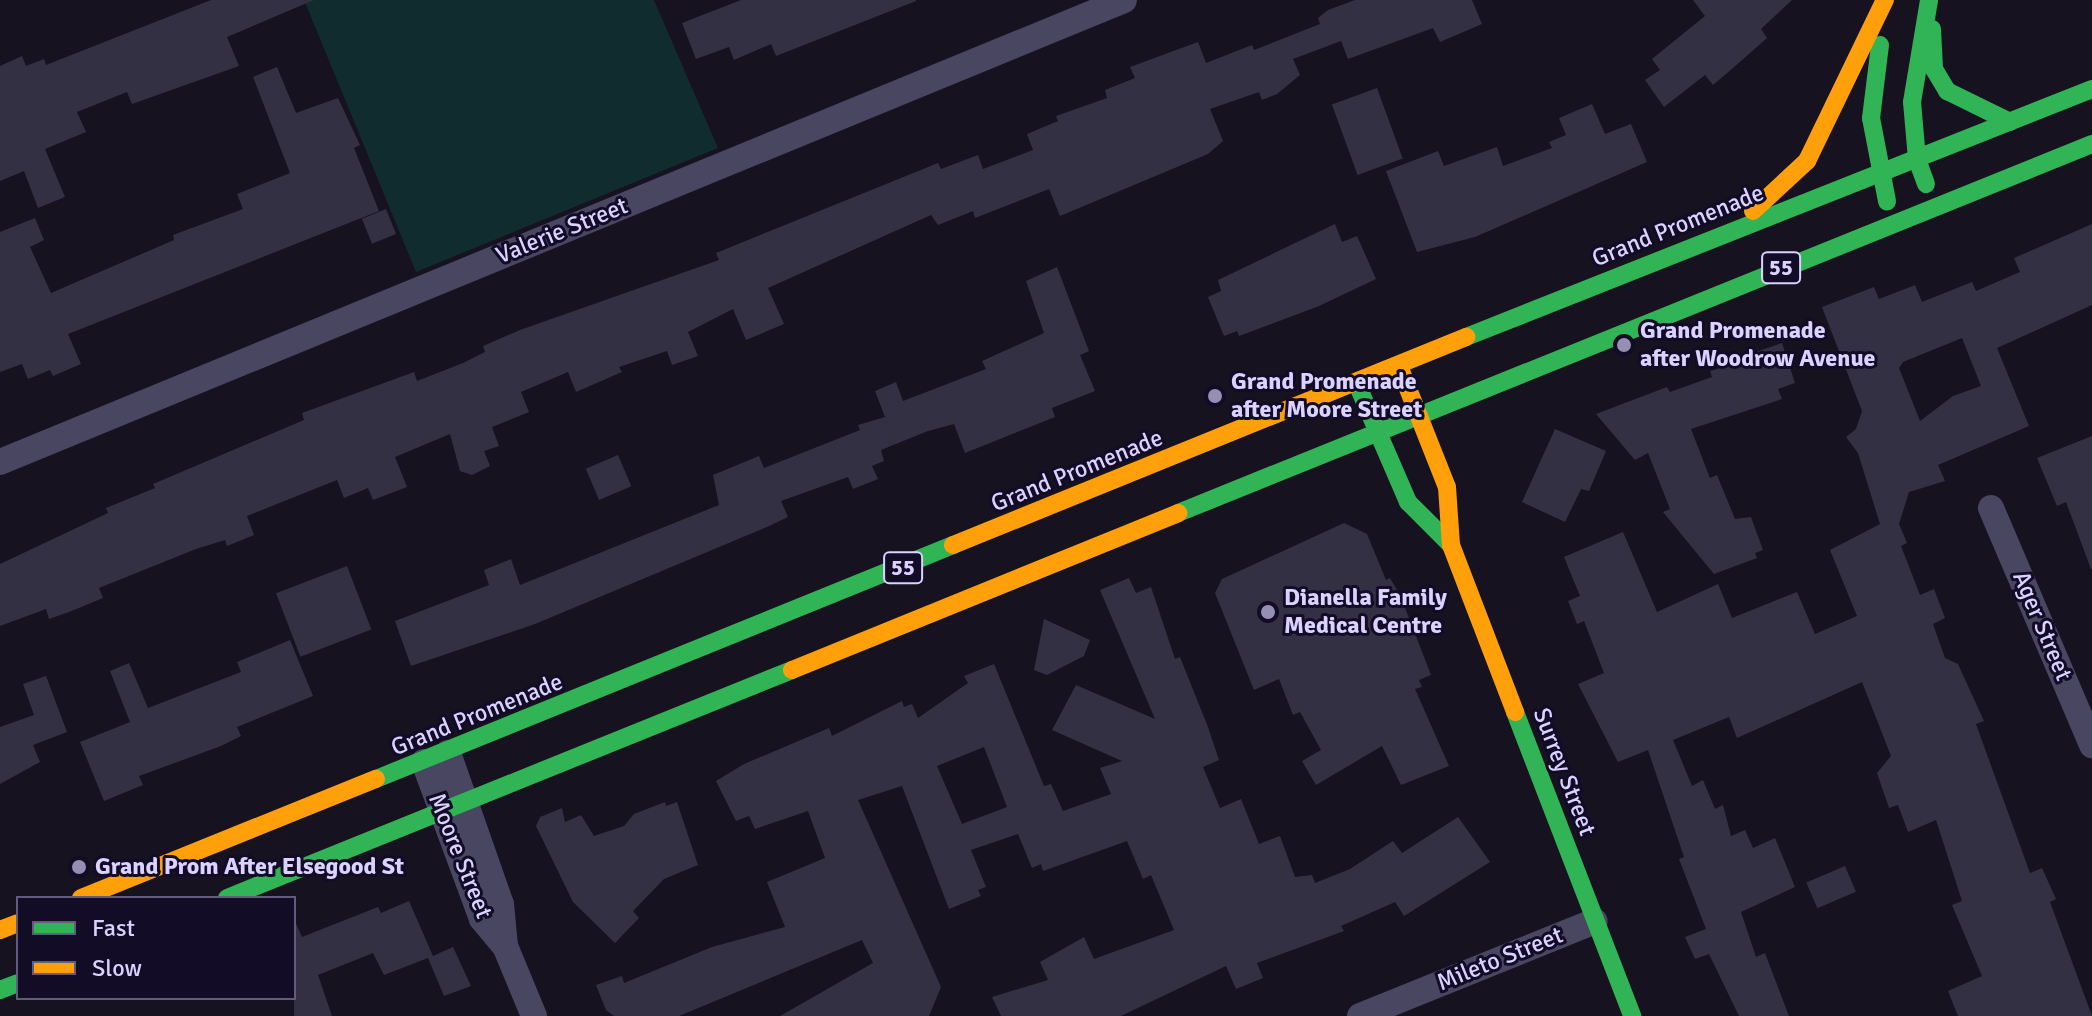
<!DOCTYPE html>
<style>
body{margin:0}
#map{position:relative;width:2092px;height:1016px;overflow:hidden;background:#161220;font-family:Signika,sans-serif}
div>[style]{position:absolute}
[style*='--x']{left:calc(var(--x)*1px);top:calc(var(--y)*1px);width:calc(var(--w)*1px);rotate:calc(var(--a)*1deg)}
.green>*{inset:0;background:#102c2f}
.building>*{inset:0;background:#343043;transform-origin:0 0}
.street>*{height:26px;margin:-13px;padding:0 13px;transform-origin:13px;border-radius:13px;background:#494662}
.fast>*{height:18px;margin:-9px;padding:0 9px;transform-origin:9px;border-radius:9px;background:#30b455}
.slow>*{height:18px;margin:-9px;padding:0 9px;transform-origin:9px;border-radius:9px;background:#ff9f0a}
.dots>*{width:22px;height:22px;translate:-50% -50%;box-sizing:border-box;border:4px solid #120c26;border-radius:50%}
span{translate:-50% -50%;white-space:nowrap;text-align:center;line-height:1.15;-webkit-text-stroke:6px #120c26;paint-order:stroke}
.shield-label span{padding:2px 6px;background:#120c26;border:2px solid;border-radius:6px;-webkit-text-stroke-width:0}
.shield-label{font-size:22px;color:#dad2ff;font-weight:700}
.street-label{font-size:24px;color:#dad2ff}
.poi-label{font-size:24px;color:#dad2ff;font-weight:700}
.left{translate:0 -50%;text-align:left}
.legend{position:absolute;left:16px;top:896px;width:280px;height:104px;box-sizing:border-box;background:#120c26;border:2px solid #625b7d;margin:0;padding:10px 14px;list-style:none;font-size:24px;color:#dad2ff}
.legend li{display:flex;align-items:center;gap:16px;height:40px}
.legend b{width:40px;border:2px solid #625b7d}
</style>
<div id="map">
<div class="green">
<div style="clip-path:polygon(304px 0,654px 0,718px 148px,416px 272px)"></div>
</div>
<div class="building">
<div style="clip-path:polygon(211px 0,314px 0,227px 37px,239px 66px,132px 104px,127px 92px,77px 112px,86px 132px,45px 149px,65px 197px,38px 208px,24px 171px,0 181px,0 66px,22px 56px,26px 66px,44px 59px,46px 65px)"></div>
<div style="clip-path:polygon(741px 0,916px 0,916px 1px,776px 56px,771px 44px,734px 60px,729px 47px,696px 59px,682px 23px)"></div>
<div style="clip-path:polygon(1355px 0,1472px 0,1482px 24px,1440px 42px,1433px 28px,1348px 59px,1341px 41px,1293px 59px,1300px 75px,1277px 94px,1262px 100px,1259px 92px,1210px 109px,1223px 141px,1208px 154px,1060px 216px,1049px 189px,975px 218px,973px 211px,938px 225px,931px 215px,768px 288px,784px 324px,746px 340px,733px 309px,688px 332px,698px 356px,672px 365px,667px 351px,619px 367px,622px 372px,576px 392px,568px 372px,521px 392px,529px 412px,492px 427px,499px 446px,484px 451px,490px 466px,472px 475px,460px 471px,450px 434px,395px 457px,407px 487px,373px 500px,368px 488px,344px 498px,337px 480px,247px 516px,254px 535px,227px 546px,225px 540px,196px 549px,99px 588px,103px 598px,69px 612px,49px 619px,46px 609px,0 626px,0 564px,108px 513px,106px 508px,155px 488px,153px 484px,304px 420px,302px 413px,414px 372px,417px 381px,463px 363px,485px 352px,483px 346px,520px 330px,719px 260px,716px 253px,938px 163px,941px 169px,978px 155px,983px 169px,1033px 150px,1027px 134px,1058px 121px,1056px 116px,1107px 98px,1105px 90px,1135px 78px,1130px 67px,1198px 42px,1206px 63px,1252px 45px,1254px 50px,1320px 24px,1318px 18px,1328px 10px)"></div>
<div style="clip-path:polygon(1693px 0,1792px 0,1761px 29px,1767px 38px,1733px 68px,1713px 85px,1705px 75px,1664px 107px,1645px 80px,1660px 70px,1652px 59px,1705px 16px)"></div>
<div style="clip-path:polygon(277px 67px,296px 113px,338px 98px,360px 145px,354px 148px,379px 211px,68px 334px,81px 364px,53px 376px,50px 370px,28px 379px,22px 364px,0 372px,0 232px,35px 218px,44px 240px,30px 247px,51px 293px,174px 240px,173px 235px,243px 209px,237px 194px,290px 173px,253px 77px)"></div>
<div style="left:1377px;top:88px;width:75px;height:48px;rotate:70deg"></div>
<div style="clip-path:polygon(1592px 104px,1605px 134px,1631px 124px,1647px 162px,1475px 237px,1417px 252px,1386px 171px,1438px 151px,1444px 166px,1497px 147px,1503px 166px,1552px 148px,1549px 142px,1566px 135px,1559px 118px)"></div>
<div style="left:386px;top:209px;width:27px;height:26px;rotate:68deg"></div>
<div style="clip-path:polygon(1335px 224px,1342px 242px,1357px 236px,1376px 279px,1319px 306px,1239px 336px,1237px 331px,1224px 336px,1208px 297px,1221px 291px,1218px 280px)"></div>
<div style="clip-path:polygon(evenodd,2092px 224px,2092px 305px,1997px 348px,2029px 426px,1938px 465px,1945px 481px,1909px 492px,1899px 524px,1907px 543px,1901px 546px,1920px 595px,1934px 589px,1945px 618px,1933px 624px,1945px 658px,1958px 664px,1984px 721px,1976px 724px,2030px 873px,2042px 868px,2056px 899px,2050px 902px,2092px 1016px,1958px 1016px,1948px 991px,1982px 976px,1952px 905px,1962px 901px,1936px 820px,1908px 832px,1898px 805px,1889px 808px,1877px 773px,1891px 756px,1862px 682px,1737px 738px,1729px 717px,1673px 740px,1692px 786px,1703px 780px,1715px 809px,1723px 805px,1731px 836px,1745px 830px,1753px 848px,1775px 838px,1795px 887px,1741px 912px,1756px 957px,1765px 953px,1789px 1016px,1739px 1016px,1709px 954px,1695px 959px,1685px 937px,1706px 929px,1679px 859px,1684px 857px,1648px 750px,1618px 762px,1578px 684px,1604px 673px,1584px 621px,1577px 624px,1568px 601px,1580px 596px,1564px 557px,1623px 532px,1657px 612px,1718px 584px,1732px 618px,1797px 592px,1815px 634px,1857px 616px,1830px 550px,1880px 524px,1858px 453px,1846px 437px,1856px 429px,1862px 411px,1822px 307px,1874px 287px,1879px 299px,1915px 285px,1922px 302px,1972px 282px,1976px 291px,2020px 272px,2014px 258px,2092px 224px,1962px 338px,1981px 386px,1953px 396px,1920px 421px,1899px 368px,1903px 362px,1962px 338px)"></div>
<div style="clip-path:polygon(1057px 267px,1089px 351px,1080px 355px,1095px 391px,1052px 408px,1055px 417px,965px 453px,954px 424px,928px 431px,881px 450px,884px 461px,872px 466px,878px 479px,853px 489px,848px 477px,781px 501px,788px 517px,767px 527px,535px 624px,411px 666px,395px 621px,489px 585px,484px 570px,511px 559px,520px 585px,719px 505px,713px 475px,759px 456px,764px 468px,860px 430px,858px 425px,885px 417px,875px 391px,896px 382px,903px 401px,986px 369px,982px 361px,1044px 333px,1026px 281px)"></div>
<div style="clip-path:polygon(1782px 343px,1795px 383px,1778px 389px,1782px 399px,1691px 429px,1710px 478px,1717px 475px,1735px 519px,1751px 517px,1763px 550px,1755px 553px,1757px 558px,1714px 574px,1663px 512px,1670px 509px,1648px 453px,1635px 460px,1596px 414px,1667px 387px,1670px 392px,1712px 377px,1710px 371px,1730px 365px,1729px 361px)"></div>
<div style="clip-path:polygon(1555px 429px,1606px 451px,1589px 491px,1581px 489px,1565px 522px,1522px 502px)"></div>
<div style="clip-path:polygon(2092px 436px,2092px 569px,2091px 569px,2066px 502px,2057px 506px,2037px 458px)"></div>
<div style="left:618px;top:455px;width:34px;height:35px;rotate:67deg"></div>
<div style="clip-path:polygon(1344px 523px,1367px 534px,1386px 580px,1390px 578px,1400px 595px,1431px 675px,1419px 680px,1422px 687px,1415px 689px,1449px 766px,1401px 785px,1382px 746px,1316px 785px,1302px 761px,1321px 750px,1300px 712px,1293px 715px,1279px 679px,1254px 690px,1215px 593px,1222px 579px)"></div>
<div style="left:347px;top:566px;width:68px;height:76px;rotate:69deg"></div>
<div style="clip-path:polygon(evenodd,1129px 578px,1136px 593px,1151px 587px,1175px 659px,1180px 657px,1208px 727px,1219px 760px,1203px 767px,1220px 808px,1241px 799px,1259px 844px,1280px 836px,1295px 877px,1312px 875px,1315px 883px,1350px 869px,1393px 841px,1402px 853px,1458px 817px,1490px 862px,1404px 916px,1395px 902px,1341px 926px,1344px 931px,1257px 963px,1263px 978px,1236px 989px,1226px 966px,1121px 1016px,1001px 1016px,992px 997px,1048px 980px,1040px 962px,1084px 937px,1094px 959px,1174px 930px,1151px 875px,1143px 879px,1127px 841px,1043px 871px,1041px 864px,1032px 868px,1018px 834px,971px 850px,986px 887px,978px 890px,981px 896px,949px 909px,902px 786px,858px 800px,941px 987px,929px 1016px,780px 1016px,873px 963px,862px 940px,679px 1016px,614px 1016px,606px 1010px,596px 985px,622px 976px,624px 983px,712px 947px,785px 927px,767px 882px,825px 858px,808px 811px,755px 829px,749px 816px,736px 821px,716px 781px,744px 764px,829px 728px,832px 736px,902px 701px,904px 707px,912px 704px,918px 718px,968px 683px,964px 676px,994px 664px,1044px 786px,1051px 784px,1063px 811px,1111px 794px,1100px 768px,1122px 761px,1052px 730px,1076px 685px,1155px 719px,1100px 590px,1129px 578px,984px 747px,1007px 807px,962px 824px,937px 766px,984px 747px)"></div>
<div style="clip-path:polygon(1044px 619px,1090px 640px,1084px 656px,1047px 675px,1034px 670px)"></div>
<div style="clip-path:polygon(290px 640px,313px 696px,237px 727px,241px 736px,221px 746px,139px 776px,143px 785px,104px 801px,80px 742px,130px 722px,110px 671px,129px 663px,148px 708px,241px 672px,237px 662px)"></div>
<div style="clip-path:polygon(46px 676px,67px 732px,33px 745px,40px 762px,0 784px,0 727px,34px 715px,23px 684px)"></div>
<div style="clip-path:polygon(665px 802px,666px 806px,677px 802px,698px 865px,664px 879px,633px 911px,639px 918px,615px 943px,573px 902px,536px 826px,540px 817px,562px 808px,565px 822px,581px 815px,594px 836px,624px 826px,634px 814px)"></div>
<div style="left:1845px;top:866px;width:28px;height:42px;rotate:67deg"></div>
<div style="clip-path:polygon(409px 901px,433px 956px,453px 947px,471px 986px,444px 996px,428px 958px,384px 975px,373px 953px,318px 975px,332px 1016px,294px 1016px,294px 919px,302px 937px,378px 907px,381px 913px)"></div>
</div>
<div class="street">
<div style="--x:0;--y:462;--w:1215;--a:-22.34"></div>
<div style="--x:1991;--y:508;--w:258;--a:66.9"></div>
<div style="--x:448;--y:753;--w:160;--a:70.7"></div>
<div style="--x:501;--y:904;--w:42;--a:84.6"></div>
<div style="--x:424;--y:762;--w:167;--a:69.7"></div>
<div style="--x:482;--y:919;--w:35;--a:50"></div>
<div style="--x:505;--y:946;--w:76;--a:67.5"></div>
<div style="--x:1360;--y:1016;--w:253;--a:-22"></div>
</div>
<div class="fast">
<div style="--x:1932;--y:29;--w:40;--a:87.1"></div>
<div style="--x:1934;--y:69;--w:26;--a:59"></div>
<div style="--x:1947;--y:91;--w:70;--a:26.2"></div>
<div style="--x:1880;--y:45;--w:74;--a:97"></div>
<div style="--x:1871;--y:118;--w:85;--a:79.1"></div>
<div style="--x:1926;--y:184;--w:27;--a:-110"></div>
<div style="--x:1917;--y:159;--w:57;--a:-95"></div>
<div style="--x:1912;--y:102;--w:103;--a:-80.5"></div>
<div style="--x:1466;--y:337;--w:673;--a:-21.61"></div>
<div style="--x:1357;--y:384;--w:129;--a:66.6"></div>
<div style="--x:1408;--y:502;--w:61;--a:45"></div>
<div style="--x:1178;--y:513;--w:986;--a:-21.98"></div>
<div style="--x:1515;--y:712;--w:326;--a:68.9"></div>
<div style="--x:376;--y:779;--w:623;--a:-22.07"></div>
<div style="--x:227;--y:898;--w:609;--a:-21.98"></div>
<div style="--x:0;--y:990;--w:19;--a:-21"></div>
</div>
<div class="slow">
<div style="--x:1753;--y:211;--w:74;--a:-42.8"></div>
<div style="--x:1807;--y:161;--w:179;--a:-64.2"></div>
<div style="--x:1399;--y:366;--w:130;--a:68.4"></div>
<div style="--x:1447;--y:487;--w:58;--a:86.1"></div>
<div style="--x:1451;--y:545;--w:179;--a:69"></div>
<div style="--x:953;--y:545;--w:554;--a:-22.07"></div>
<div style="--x:792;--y:670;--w:417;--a:-22.1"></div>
<div style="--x:81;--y:898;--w:318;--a:-22"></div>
<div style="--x:0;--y:930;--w:19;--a:-21"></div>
</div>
<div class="dots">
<div style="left:1624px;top:345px;background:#958fb1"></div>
<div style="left:1215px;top:396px;background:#958fb1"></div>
<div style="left:1268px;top:612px;background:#958fb1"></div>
<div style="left:79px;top:867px;background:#958fb1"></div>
</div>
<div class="shield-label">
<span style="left:1781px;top:268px">55</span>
<span style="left:903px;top:568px">55</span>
</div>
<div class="street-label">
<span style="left:1678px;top:226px;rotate:-22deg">Grand Promenade</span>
<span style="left:562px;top:231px;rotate:-22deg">Valerie Street</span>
<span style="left:1077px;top:471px;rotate:-22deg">Grand Promenade</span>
<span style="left:2042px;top:626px;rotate:67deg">Ager Street</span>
<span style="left:477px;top:715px;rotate:-22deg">Grand Promenade</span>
<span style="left:1564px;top:772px;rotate:69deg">Surrey Street</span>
<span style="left:460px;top:856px;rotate:68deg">Moore Street</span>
<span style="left:1500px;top:959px;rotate:-22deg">Mileto Street</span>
</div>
<div class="poi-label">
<span class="left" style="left:1640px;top:345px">Grand Promenade<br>after Woodrow Avenue</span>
<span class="left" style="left:1231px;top:396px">Grand Promenade<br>after Moore Street</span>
<span class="left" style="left:1284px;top:612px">Dianella Family<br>Medical Centre</span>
<span class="left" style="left:95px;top:867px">Grand Prom After Elsegood St</span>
</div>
<ul class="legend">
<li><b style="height:10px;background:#30b455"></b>Fast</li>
<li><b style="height:10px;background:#ff9f0a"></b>Slow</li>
</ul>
</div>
